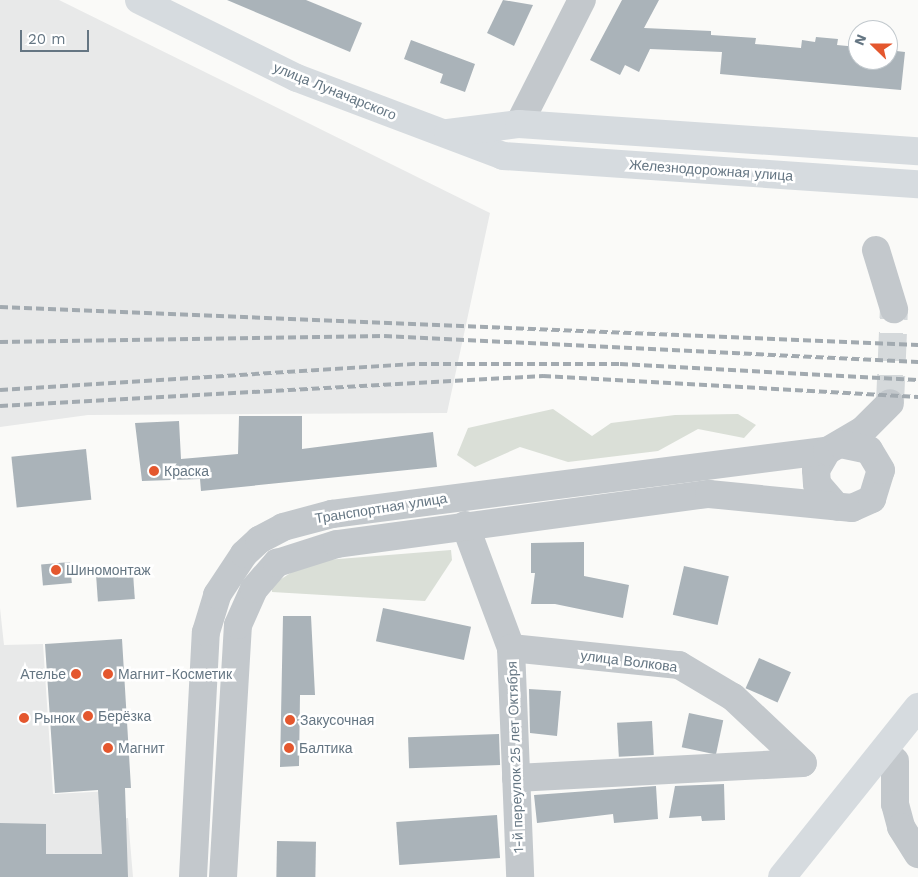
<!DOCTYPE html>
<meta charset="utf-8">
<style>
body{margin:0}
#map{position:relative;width:918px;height:877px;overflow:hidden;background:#fafaf8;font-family:"Work Sans",sans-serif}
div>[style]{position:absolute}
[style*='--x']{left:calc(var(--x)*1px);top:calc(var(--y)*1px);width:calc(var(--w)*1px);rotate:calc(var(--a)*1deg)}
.built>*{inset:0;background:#e8e9e9}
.green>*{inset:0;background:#dadfd7}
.building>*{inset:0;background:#aab3b9;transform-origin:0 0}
.minor-tunnel>*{height:28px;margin-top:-14px;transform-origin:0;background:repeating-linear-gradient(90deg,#d5d9db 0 28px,transparent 0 42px)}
.minor>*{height:28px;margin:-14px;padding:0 14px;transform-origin:14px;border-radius:14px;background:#c3c8cc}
.major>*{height:28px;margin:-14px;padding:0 14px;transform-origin:14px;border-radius:14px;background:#d6dbdf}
.rail>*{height:4px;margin-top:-2px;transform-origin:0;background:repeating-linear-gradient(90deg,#a2aab0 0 8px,transparent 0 12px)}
.dots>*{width:14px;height:14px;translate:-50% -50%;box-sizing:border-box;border:2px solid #fff;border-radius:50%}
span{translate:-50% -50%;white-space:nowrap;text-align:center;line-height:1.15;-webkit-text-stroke:5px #fff;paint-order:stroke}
.street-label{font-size:14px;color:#657683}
.poi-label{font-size:14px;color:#657683}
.left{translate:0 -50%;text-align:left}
.right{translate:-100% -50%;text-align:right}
.north{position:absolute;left:848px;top:20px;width:50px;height:50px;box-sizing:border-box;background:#fff;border:1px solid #c1c8cd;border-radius:50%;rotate:292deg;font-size:14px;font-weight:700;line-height:20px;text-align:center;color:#657683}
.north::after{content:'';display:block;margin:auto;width:18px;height:22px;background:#e4572e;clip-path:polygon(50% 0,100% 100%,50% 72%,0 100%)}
.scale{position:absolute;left:20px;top:30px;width:69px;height:22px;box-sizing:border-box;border:2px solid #657683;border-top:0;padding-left:6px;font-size:15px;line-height:18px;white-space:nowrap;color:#657683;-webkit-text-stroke:4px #fff;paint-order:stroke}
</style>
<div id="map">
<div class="built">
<div style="clip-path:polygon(0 0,59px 0,490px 213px,447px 413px,88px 415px,0 427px)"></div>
<div style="clip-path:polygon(0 608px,4px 645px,43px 644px,53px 794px,112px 791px,113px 819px,128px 818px,133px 877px,0 877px)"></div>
</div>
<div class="green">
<div style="clip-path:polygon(553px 409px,592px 436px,611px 423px,675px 415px,738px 414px,756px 425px,744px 438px,698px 429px,658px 451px,568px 462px,520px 447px,475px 467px,457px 455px,468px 428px)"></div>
<div style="clip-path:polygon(451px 550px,452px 560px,425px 601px,272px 592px,272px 585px,292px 572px,326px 560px)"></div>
</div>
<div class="building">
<div style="clip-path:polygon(227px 0,306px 0,362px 23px,350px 52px)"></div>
<div style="clip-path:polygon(503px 0,533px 5px,514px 46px,487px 33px)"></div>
<div style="clip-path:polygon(622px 0,659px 0,644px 28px,711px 31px,711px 35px,756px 38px,755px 44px,801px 48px,802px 40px,815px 42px,816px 37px,838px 39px,837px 45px,858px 47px,858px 60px,888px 60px,888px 50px,905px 52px,901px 90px,720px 74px,722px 52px,650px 49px,639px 72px,625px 65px,620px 75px,590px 60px)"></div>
<div style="clip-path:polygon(411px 40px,475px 64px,465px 92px,440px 83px,443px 74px,404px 59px)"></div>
<div style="clip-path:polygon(239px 416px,302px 416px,302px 449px,433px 432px,437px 467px,201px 491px,200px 479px,142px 481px,135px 423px,179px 421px,181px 459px,238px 454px)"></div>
<div style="left:86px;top:449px;width:51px;height:75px;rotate:84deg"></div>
<div style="clip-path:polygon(584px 542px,584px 576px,629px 585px,623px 618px,555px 604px,531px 604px,535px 573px,531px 573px,531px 543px)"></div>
<div style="left:70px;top:562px;width:21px;height:29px;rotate:85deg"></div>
<div style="left:684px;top:566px;width:46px;height:50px;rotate:13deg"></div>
<div style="left:133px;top:573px;width:26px;height:37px;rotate:86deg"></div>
<div style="left:383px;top:608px;width:90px;height:34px;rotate:12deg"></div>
<div style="clip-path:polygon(283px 616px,311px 616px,315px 695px,300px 695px,299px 766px,280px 767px)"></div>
<div style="clip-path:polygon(122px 639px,131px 788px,125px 788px,128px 877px,0 877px,0 823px,46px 824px,46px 854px,102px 854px,98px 790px,55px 793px,45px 644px)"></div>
<div style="left:759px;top:658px;width:35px;height:33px;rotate:24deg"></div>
<div style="clip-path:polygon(529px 689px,561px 691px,557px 736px,530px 733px)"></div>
<div style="left:689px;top:713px;width:35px;height:35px;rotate:12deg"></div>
<div style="left:652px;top:721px;width:34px;height:35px;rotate:87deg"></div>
<div style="left:499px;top:734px;width:31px;height:91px;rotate:88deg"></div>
<div style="clip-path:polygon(724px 784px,725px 820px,702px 821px,701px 816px,669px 818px,675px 786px)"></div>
<div style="clip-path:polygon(656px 786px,658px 819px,614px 823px,613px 814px,537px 823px,534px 795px)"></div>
<div style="left:497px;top:815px;width:43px;height:101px;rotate:86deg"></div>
<div style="left:277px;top:841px;width:39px;height:36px;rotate:1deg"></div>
</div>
<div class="minor-tunnel">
<div style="--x:890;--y:403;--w:94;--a:-87.6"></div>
</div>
<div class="minor">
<div style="--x:519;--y:124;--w:139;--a:-63.1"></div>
<div style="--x:876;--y:250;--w:62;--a:73"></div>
<div style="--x:827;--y:451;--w:22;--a:120"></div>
<div style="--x:816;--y:470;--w:14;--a:86"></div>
<div style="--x:817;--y:484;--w:30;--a:49"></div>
<div style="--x:465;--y:525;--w:131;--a:69.5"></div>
<div style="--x:511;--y:648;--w:229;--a:87.7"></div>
<div style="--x:511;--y:648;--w:169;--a:5.8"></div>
<div style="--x:679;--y:665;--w:63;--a:30.7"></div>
<div style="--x:733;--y:697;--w:96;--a:43.3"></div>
<div style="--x:895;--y:761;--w:43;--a:90"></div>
<div style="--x:895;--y:804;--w:24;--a:75"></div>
<div style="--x:901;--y:827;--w:32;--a:58"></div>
<div style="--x:516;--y:778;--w:287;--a:-3"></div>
<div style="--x:193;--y:877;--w:245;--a:-87"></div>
<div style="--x:206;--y:632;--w:39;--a:-73"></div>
<div style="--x:217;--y:595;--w:49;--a:-56.6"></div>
<div style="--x:244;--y:554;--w:21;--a:-43"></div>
<div style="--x:259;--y:540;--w:27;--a:-28"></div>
<div style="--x:283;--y:527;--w:51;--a:-14.9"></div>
<div style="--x:332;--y:514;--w:499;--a:-7.3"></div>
<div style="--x:827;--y:451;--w:42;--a:-30.3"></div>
<div style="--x:863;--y:430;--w:38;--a:-45"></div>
<div style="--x:223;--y:877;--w:252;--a:-86.6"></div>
<div style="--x:238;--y:625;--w:39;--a:-66"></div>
<div style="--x:254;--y:589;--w:35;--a:-49"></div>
<div style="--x:277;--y:563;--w:63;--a:-17.6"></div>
<div style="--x:337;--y:544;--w:375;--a:-7.7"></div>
<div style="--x:709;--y:494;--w:144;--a:5.6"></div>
<div style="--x:852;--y:508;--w:22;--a:-24"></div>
<div style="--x:872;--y:499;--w:30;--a:-73"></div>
<div style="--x:881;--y:470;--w:23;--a:-121"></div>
<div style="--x:869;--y:450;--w:29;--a:-168"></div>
</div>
<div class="major">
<div style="--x:139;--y:0;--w:176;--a:26.3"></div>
<div style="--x:297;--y:78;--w:220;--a:20.7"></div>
<div style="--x:503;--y:156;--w:416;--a:3.9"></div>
<div style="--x:448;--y:133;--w:72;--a:-7.2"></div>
<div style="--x:519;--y:124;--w:400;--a:3.9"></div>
<div style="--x:782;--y:877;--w:218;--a:-51.3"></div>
</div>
<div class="rail">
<div style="--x:0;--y:307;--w:919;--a:2.37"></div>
<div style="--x:0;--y:342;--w:384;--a:-0.9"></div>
<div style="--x:384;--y:336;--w:535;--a:2.79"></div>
<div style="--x:0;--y:390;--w:420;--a:-3.6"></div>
<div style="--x:419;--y:364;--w:201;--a:0"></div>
<div style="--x:620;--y:364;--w:298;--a:3.1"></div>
<div style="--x:0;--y:406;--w:544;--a:-3.16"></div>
<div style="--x:543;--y:376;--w:376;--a:3.2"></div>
</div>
<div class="dots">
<div style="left:154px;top:471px;background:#e4572e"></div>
<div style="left:56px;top:570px;background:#e4572e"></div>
<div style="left:76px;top:674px;background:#e4572e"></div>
<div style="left:108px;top:674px;background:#e4572e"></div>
<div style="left:88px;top:716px;background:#e4572e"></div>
<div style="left:24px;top:718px;background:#e4572e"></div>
<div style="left:290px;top:720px;background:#e4572e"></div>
<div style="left:108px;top:748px;background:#e4572e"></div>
<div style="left:289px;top:748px;background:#e4572e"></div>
</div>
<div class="street-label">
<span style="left:335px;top:91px;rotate:22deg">улица Луначарского</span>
<span style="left:711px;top:170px;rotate:4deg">Железнодорожная улица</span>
<span style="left:381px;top:508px;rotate:-9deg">Транспортная улица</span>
<span style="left:629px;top:661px;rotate:7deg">улица Волкова</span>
<span style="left:515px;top:757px;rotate:-92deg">1-й переулок 25 лет Октября</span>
</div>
<div class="poi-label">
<span class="left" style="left:164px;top:471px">Краска</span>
<span class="left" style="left:66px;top:570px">Шиномонтаж</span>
<span class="right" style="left:66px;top:674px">Ателье</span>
<span class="left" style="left:118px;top:674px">Магнит-Косметик</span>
<span class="left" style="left:98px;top:716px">Берёзка</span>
<span class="left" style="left:34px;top:718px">Рынок</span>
<span class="left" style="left:300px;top:720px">Закусочная</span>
<span class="left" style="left:118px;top:748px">Магнит</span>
<span class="left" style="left:299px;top:748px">Балтика</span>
</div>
<div class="north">N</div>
<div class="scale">20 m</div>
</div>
